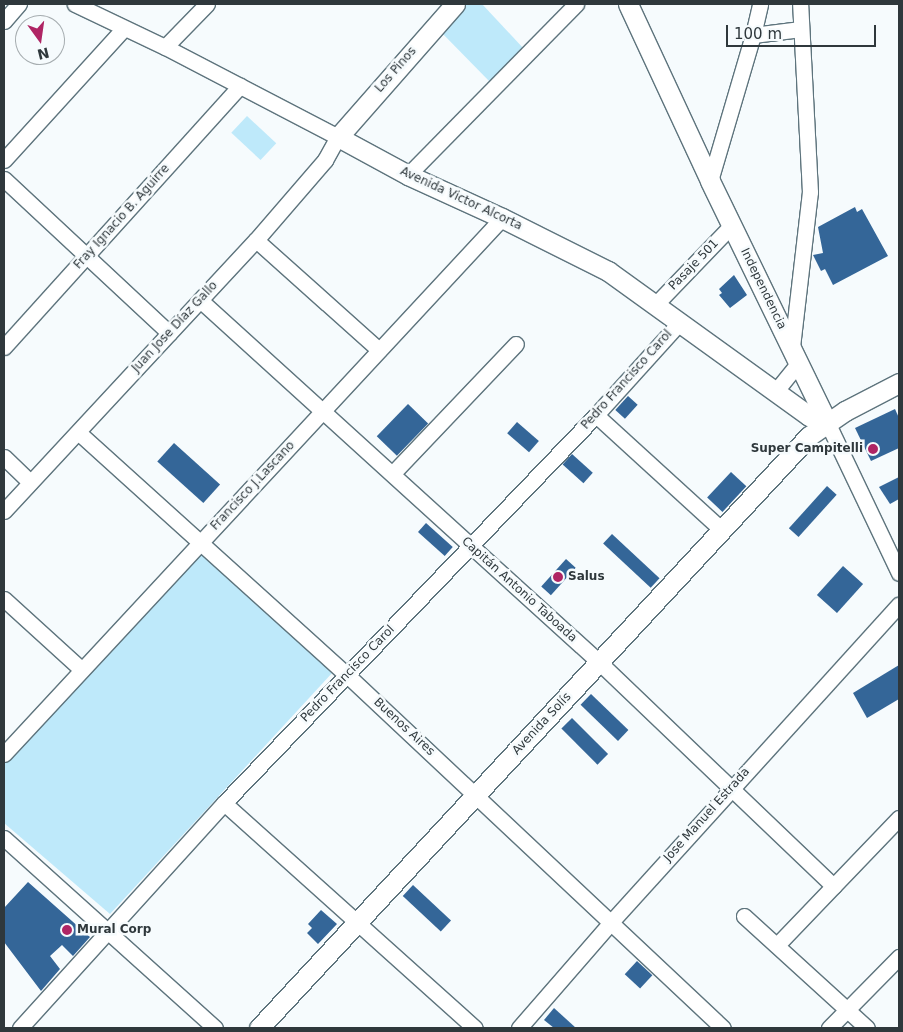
<!DOCTYPE html>
<meta charset="utf-8">
<style>
body{margin:0}
#map{position:relative;width:903px;height:1032px;overflow:hidden;background:#f6fbfd;font-family:"DejaVu Sans",sans-serif}
div>[style]{position:absolute}
[style*='--x']{left:calc(var(--x)*1px);top:calc(var(--y)*1px);width:calc(var(--w)*1px);rotate:calc(var(--a)*1deg)}
.green>*{inset:0;background:#bee9fa;transform-origin:0 0}
.building>*{inset:0;background:#346698;transform-origin:0 0}
.roads{filter:drop-shadow(1px 0 #5e747d) drop-shadow(-1px 0 #5e747d) drop-shadow(0 1px #5e747d) drop-shadow(0 -1px #5e747d)}
.minor>*{height:15px;margin:-7.5px;padding:0 7.5px;transform-origin:7.5px;border-radius:7.5px;background:#fff}
.major>*{height:19px;margin:-9.5px;padding:0 9.5px;transform-origin:9.5px;border-radius:9.5px;background:#fff}
.dots>*{width:14px;height:14px;translate:-50% -50%;box-sizing:border-box;border:2px solid #f6fbfd;border-radius:50%}
span{translate:-50% -50%;white-space:nowrap;text-align:center;line-height:1.15;-webkit-text-stroke:5px #f6fbfd;paint-order:stroke}
.street-label{font-size:12px;color:#2f383c}
.poi-label{font-size:12px;color:#2f383c;font-weight:700}
.right{translate:-100% -50%;text-align:right}
.left{translate:0 -50%;text-align:left}
.frame{position:absolute;inset:0;border:5px solid #2f383c;pointer-events:none}
.north{position:absolute;left:15px;top:15px;width:50px;height:50px;box-sizing:border-box;background:#f6fbfd;border:1px solid #a6adb0;border-radius:50%;rotate:166deg;font-size:14px;font-weight:700;line-height:20px;text-align:center;color:#2f383c}
.north::after{content:'';display:block;margin:auto;width:18px;height:22px;background:#af2564;clip-path:polygon(50% 0,100% 100%,50% 72%,0 100%)}
.scale{position:absolute;left:726px;top:25px;width:150px;height:22px;box-sizing:border-box;border:2px solid #2f383c;border-top:0;padding-left:6px;font-size:15px;line-height:18px;white-space:nowrap;color:#2f383c;-webkit-text-stroke:4px #f6fbfd;paint-order:stroke}
</style>
<div id="map">
<div class="green">
<div style="clip-path:polygon(467px 4px,482px 4px,524px 49px,491px 83px,440px 31px)"></div>
<div style="left:247px;top:116px;width:40px;height:23px;rotate:43deg"></div>
<div style="clip-path:polygon(199px 552px,333px 672px,110px 914px,4px 823px,4px 763px)"></div>
</div>
<div class="building">
<div style="clip-path:polygon(855px 207px,857px 212px,862px 209px,888px 256px,833px 285px,825px 269px,821px 271px,813px 255px,823px 253px,818px 227px)"></div>
<div style="clip-path:polygon(734px 275px,747px 295px,730px 308px,719px 295px,722px 293px,719px 289px)"></div>
<div style="left:628px;top:396px;width:13px;height:19px;rotate:42deg"></div>
<div style="left:408px;top:404px;width:28px;height:45px;rotate:44deg"></div>
<div style="clip-path:polygon(895px 409px,899px 418px,899px 448px,871px 461px,855px 428px)"></div>
<div style="left:517px;top:422px;width:29px;height:15px;rotate:41deg"></div>
<div style="left:174px;top:443px;width:62px;height:25px;rotate:42deg"></div>
<div style="left:572px;top:454px;width:28px;height:14px;rotate:42deg"></div>
<div style="left:731px;top:472px;width:21px;height:35px;rotate:43deg"></div>
<div style="clip-path:polygon(899px 477px,899px 499px,890px 504px,879px 487px)"></div>
<div style="left:827px;top:486px;width:13px;height:57px;rotate:42deg"></div>
<div style="left:426px;top:523px;width:36px;height:12px;rotate:42deg"></div>
<div style="left:612px;top:534px;width:65px;height:13px;rotate:43deg"></div>
<div style="left:566px;top:559px;width:13px;height:37px;rotate:42deg"></div>
<div style="left:843px;top:566px;width:27px;height:39px;rotate:42deg"></div>
<div style="clip-path:polygon(899px 665px,899px 699px,867px 718px,853px 693px)"></div>
<div style="left:591px;top:694px;width:52px;height:15px;rotate:44deg"></div>
<div style="left:572px;top:718px;width:51px;height:15px;rotate:45deg"></div>
<div style="clip-path:polygon(28px 882px,90px 937px,73px 956px,62px 945px,50px 956px,60px 969px,41px 991px,4px 942px,4px 908px)"></div>
<div style="left:413px;top:885px;width:52px;height:15px;rotate:43deg"></div>
<div style="clip-path:polygon(321px 910px,337px 924px,318px 944px,307px 933px,312px 928px,308px 924px)"></div>
<div style="left:637px;top:961px;width:21px;height:18px;rotate:43deg"></div>
<div style="clip-path:polygon(554px 1008px,576px 1028px,554px 1028px,544px 1020px)"></div>
</div>
<div class="roads">
<div class="minor">
<div style="--x:4;--y:21;--w:23;--a:-49"></div>
<div style="--x:753;--y:35;--w:48;--a:-7.1"></div>
<div style="--x:165;--y:47;--w:60;--a:-45.7"></div>
<div style="--x:4;--y:160;--w:178;--a:-47.7"></div>
<div style="--x:408;--y:175;--w:240;--a:-45.5"></div>
<div style="--x:4;--y:179;--w:226;--a:43"></div>
<div style="--x:710;--y:181;--w:152;--a:-73.6"></div>
<div style="--x:753;--y:35;--w:32;--a:-77"></div>
<div style="--x:256;--y:240;--w:165;--a:41.8"></div>
<div style="--x:200;--y:300;--w:540;--a:42.22"></div>
<div style="--x:600;--y:663;--w:323;--a:43.7"></div>
<div style="--x:655;--y:305;--w:111;--a:-46.1"></div>
<div style="--x:4;--y:347;--w:352;--a:-47.9"></div>
<div style="--x:792;--y:347;--w:156;--a:-83.4"></div>
<div style="--x:810;--y:192;--w:188;--a:-93"></div>
<div style="--x:775;--y:392;--w:38;--a:-51"></div>
<div style="--x:596;--y:415;--w:171;--a:42.4"></div>
<div style="--x:828;--y:424;--w:165;--a:64.5"></div>
<div style="--x:79;--y:433;--w:360;--a:42.1"></div>
<div style="--x:346;--y:674;--w:517;--a:43.2"></div>
<div style="--x:4;--y:457;--w:36;--a:44"></div>
<div style="--x:393;--y:473;--w:178;--a:-46.4"></div>
<div style="--x:4;--y:511;--w:370;--a:-47.1"></div>
<div style="--x:256;--y:240;--w:106;--a:-49.2"></div>
<div style="--x:325;--y:160;--w:26;--a:-61"></div>
<div style="--x:338;--y:137;--w:195;--a:-152.5"></div>
<div style="--x:165;--y:47;--w:100;--a:-154.5"></div>
<div style="--x:4;--y:599;--w:104;--a:42.3"></div>
<div style="--x:4;--y:754;--w:732;--a:-47.1"></div>
<div style="--x:224;--y:803;--w:337;--a:41.9"></div>
<div style="--x:4;--y:838;--w:284;--a:42"></div>
<div style="--x:744;--y:916;--w:166;--a:42.3"></div>
<div style="--x:777;--y:945;--w:176;--a:-46.2"></div>
<div style="--x:20;--y:1028;--w:304;--a:-47.8"></div>
<div style="--x:224;--y:803;--w:538;--a:-46.21"></div>
<div style="--x:596;--y:415;--w:124;--a:-47.9"></div>
<div style="--x:519;--y:1028;--w:142;--a:-49"></div>
<div style="--x:612;--y:921;--w:427;--a:-47.8"></div>
<div style="--x:829;--y:1028;--w:100;--a:-45.4"></div>
</div>
<div class="major">
<div style="--x:455;--y:4;--w:177;--a:131.3"></div>
<div style="--x:338;--y:137;--w:80;--a:28.5"></div>
<div style="--x:408;--y:175;--w:103;--a:24.6"></div>
<div style="--x:502;--y:218;--w:119;--a:26.6"></div>
<div style="--x:608;--y:271;--w:248;--a:35.8"></div>
<div style="--x:809;--y:416;--w:21;--a:23"></div>
<div style="--x:628;--y:4;--w:195;--a:65.1"></div>
<div style="--x:710;--y:181;--w:270;--a:64.1"></div>
<div style="--x:259;--y:1028;--w:808;--a:-47.11"></div>
<div style="--x:809;--y:436;--w:44;--a:-34.8"></div>
<div style="--x:845;--y:411;--w:61;--a:-27.4"></div>
</div>
</div>
<div class="dots">
<div style="left:873px;top:449px;background:#af2564"></div>
<div style="left:558px;top:577px;background:#af2564"></div>
<div style="left:67px;top:930px;background:#af2564"></div>
</div>
<div class="street-label">
<span style="left:396px;top:70px;rotate:-49deg">Los Pinos</span>
<span style="left:461px;top:199px;rotate:25deg">Avenida Victor Alcorta</span>
<span style="left:122px;top:217px;rotate:-48deg">Fray Ignacio B. Aguirre</span>
<span style="left:694px;top:265px;rotate:-46deg">Pasaje 501</span>
<span style="left:763px;top:289px;rotate:64deg">Independencia</span>
<span style="left:175px;top:327px;rotate:-47deg">Juan Jose Díaz Gallo</span>
<span style="left:627px;top:380px;rotate:-48deg">Pedro Francisco Carol</span>
<span style="left:253px;top:486px;rotate:-47deg">Francisco J.Lascano</span>
<span style="left:519px;top:590px;rotate:42deg">Capitán Antonio Taboada</span>
<span style="left:348px;top:674px;rotate:-46deg">Pedro Francisco Carol</span>
<span style="left:542px;top:724px;rotate:-47deg">Avenida Solís</span>
<span style="left:404px;top:727px;rotate:43deg">Buenos Aires</span>
<span style="left:707px;top:815px;rotate:-48deg">Jose Manuel Estrada</span>
</div>
<div class="poi-label">
<span class="right" style="left:863px;top:449px">Super Campitelli</span>
<span class="left" style="left:568px;top:577px">Salus</span>
<span class="left" style="left:77px;top:930px">Mural Corp</span>
</div>
<div class="frame"></div>
<div class="north">N</div>
<div class="scale">100 m</div>
</div>
